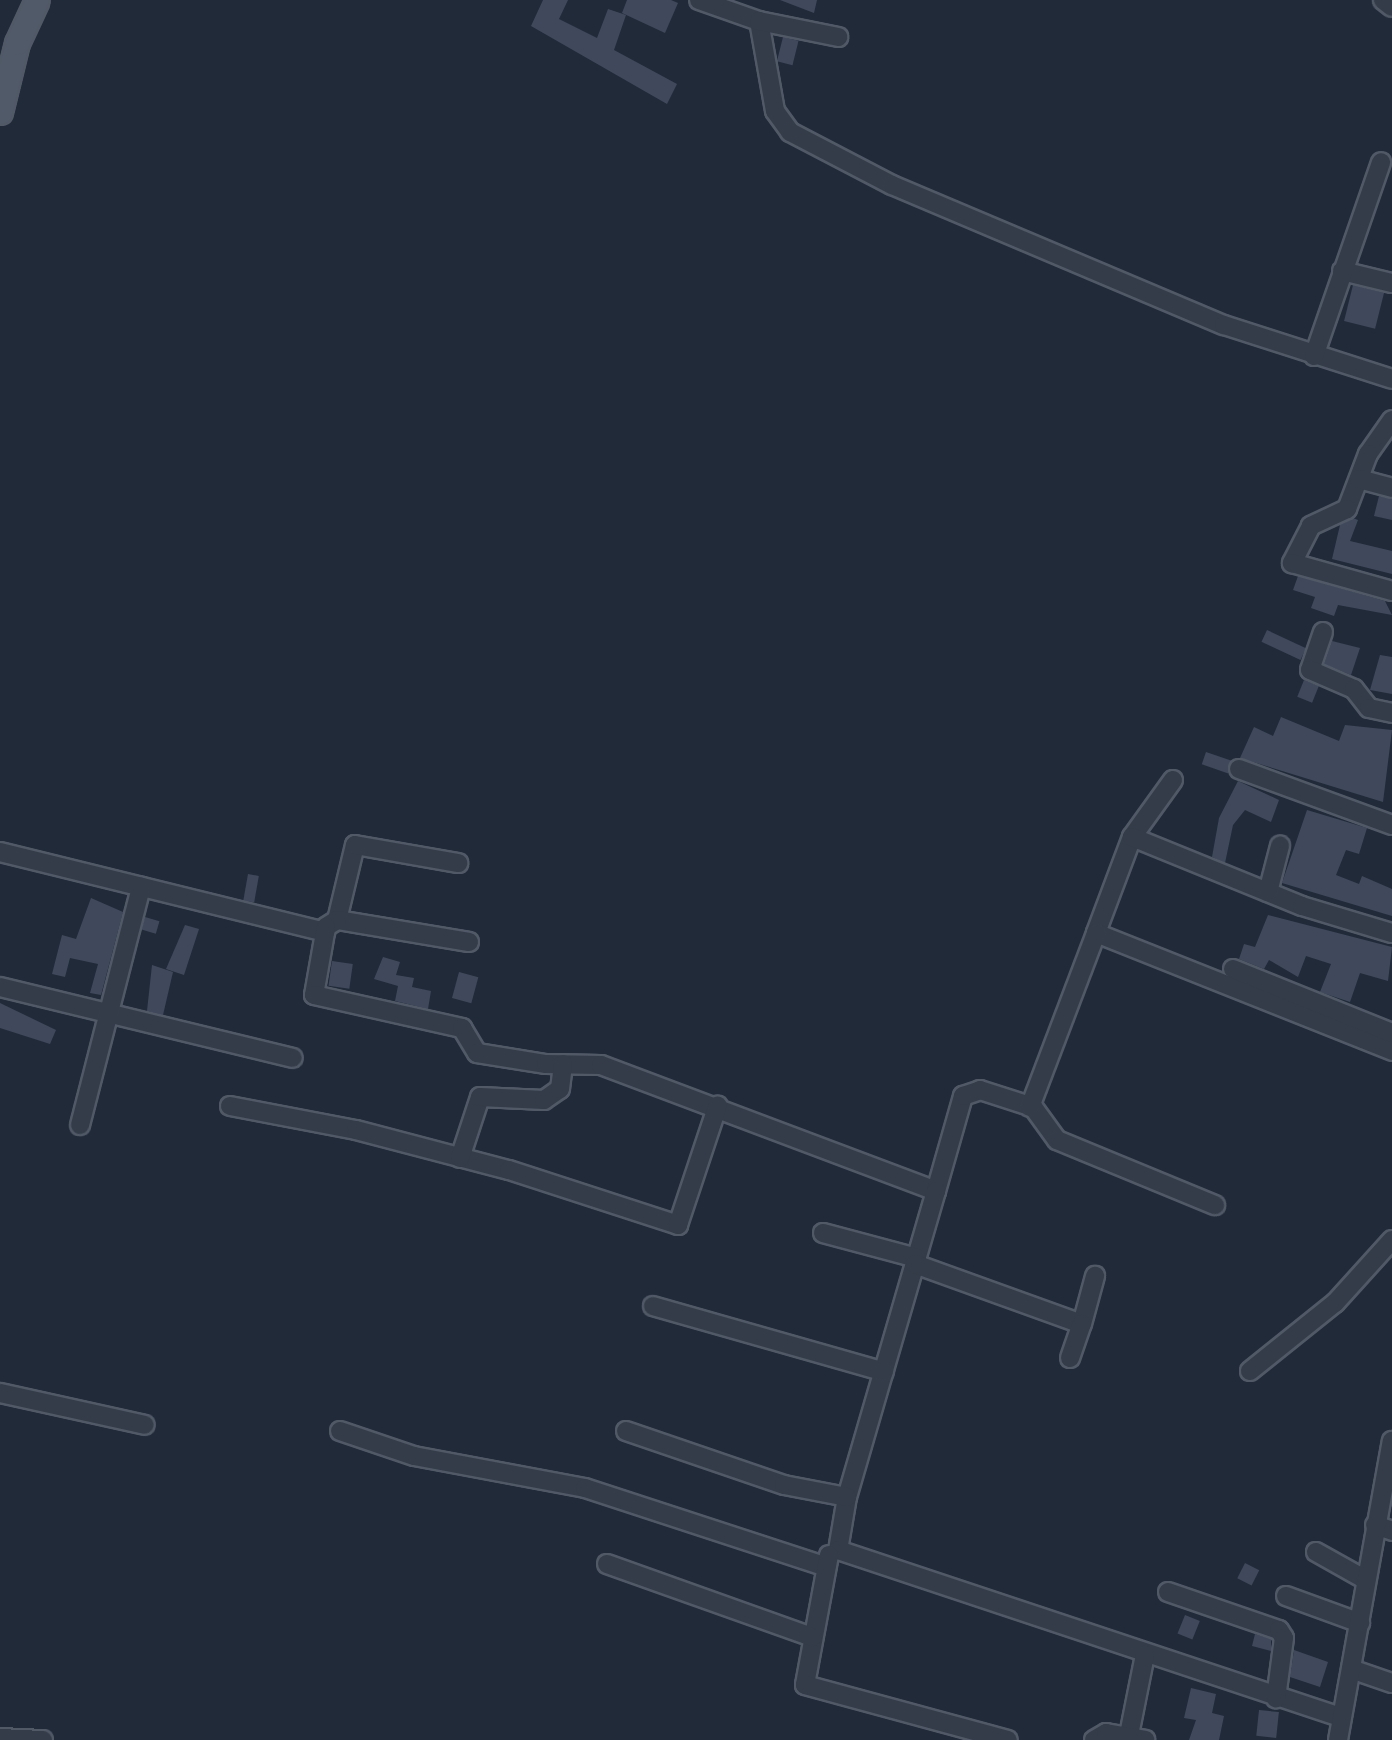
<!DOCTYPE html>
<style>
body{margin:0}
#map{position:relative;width:1392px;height:1740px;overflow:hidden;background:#202a39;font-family:"PT Sans",sans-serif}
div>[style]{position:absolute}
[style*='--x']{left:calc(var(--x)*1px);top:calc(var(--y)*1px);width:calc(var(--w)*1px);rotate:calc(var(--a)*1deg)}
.building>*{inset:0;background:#3f495b;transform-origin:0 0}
.roads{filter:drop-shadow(2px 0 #515967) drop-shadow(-2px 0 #515967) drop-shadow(0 2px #515967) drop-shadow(0 -2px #515967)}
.minor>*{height:18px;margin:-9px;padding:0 9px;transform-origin:9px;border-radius:9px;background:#343c49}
.major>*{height:23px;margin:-11.5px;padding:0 11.5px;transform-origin:11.5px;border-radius:11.5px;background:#515a69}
span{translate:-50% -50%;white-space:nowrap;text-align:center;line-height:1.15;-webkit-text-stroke:5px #19212d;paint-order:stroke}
</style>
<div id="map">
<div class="building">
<div style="clip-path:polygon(543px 0,568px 0,559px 19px,597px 38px,608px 9px,626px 15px,614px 50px,677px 84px,667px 104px,531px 26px)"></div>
<div style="clip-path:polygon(627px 0,671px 0,678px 3px,665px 33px,622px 13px)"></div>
<div style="clip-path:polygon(780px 0,817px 0,814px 13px)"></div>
<div style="left:783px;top:37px;width:16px;height:25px;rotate:14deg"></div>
<div style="left:1353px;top:285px;width:32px;height:37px;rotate:14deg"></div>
<div style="clip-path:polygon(1379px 496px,1392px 499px,1392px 520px,1374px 516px)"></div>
<div style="clip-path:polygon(1353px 518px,1358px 520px,1350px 541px,1392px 551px,1392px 574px,1332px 559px,1340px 525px)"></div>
<div style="clip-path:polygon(1298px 576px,1385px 601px,1392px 615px,1338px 605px,1334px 616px,1311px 608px,1315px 597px,1293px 590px)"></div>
<div style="left:1267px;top:630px;width:43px;height:13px;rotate:25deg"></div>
<div style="clip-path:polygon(1332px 641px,1360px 648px,1351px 675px,1324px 664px)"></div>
<div style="clip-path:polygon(1380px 655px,1392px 657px,1392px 694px,1370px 690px)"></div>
<div style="left:1304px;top:680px;width:16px;height:18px;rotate:22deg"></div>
<div style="clip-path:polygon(1281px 717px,1339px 741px,1345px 725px,1392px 730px,1383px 802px,1240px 758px,1254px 727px,1273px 736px)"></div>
<div style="left:1206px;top:752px;width:28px;height:13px;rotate:19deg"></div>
<div style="clip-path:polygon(1238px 781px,1279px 800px,1271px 822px,1245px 810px,1233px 825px,1225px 863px,1212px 857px,1219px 818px)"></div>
<div style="clip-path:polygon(1307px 810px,1367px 828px,1359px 854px,1346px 850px,1336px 875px,1359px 884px,1362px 876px,1392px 889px,1392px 916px,1282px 883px)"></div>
<div style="left:248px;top:874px;width:11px;height:27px;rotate:10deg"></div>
<div style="clip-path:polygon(91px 898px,123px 912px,101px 995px,90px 993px,98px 964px,70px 958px,65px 977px,52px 974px,62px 935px,76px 939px)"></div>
<div style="clip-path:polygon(1268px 915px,1392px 947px,1388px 981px,1360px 973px,1350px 1002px,1320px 992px,1331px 964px,1306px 956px,1298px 977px,1269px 960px,1264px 969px,1239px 959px,1244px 944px,1255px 947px)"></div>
<div style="left:145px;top:917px;width:15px;height:13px;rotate:16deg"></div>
<div style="clip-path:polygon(185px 925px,199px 929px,184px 975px,166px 969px)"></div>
<div style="clip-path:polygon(383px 957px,400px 962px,396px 975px,414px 978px,412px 987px,431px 991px,428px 1009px,395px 1001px,398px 986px,374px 979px)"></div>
<div style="left:332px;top:961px;width:21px;height:25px;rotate:8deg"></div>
<div style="clip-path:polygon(152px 965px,173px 972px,163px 1015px,147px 1011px)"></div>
<div style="left:459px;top:972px;width:20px;height:27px;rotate:15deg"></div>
<div style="clip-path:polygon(0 1003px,56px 1030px,50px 1044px,0 1028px)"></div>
<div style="left:1245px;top:1563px;width:16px;height:17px;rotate:27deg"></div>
<div style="left:1185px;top:1615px;width:16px;height:20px;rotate:22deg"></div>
<div style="clip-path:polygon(1255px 1634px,1271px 1639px,1271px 1651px,1252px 1646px)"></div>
<div style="clip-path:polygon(1294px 1650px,1328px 1662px,1320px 1687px,1290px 1677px)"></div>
<div style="clip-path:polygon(1191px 1688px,1216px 1694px,1212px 1713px,1224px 1716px,1219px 1740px,1189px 1740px,1196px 1720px,1184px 1718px)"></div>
<div style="left:1259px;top:1710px;width:20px;height:26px;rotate:6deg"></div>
</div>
<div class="roads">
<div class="minor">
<div style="--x:699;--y:0;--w:64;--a:19.3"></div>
<div style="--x:759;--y:21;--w:91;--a:79.9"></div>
<div style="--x:775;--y:111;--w:26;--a:54"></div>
<div style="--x:790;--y:132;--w:115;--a:27.5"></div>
<div style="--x:892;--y:185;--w:360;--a:22.9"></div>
<div style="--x:1224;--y:325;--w:176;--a:17.8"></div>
<div style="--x:1383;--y:0;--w:11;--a:38"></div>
<div style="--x:759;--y:21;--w:81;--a:11.4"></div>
<div style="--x:1342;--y:271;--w:51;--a:13.5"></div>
<div style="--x:1314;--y:356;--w:205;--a:-70.9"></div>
<div style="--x:1392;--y:420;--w:42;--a:125.2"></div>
<div style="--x:1368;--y:454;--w:59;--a:110.9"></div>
<div style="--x:1347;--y:509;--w:40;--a:155"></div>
<div style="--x:1311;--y:526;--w:42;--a:117.2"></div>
<div style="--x:1292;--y:563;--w:104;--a:15.6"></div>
<div style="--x:1359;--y:479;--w:34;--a:15"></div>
<div style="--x:1323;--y:632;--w:40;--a:108.9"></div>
<div style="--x:1310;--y:670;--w:48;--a:23.4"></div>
<div style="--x:1354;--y:689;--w:24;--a:52"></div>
<div style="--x:1369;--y:708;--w:24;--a:12"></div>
<div style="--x:1239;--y:769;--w:163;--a:20.1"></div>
<div style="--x:1173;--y:780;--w:70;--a:125.7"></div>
<div style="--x:1132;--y:837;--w:103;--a:110.6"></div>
<div style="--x:1096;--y:933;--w:319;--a:21.7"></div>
<div style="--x:1132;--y:837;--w:183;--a:22.1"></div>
<div style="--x:1302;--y:906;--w:94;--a:16.7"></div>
<div style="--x:0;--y:852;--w:335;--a:13.8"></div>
<div style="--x:1268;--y:892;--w:48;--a:-75.4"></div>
<div style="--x:337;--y:920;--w:77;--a:-76.5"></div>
<div style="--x:355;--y:845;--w:105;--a:9.9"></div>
<div style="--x:469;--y:942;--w:134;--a:-170.5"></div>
<div style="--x:337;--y:920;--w:13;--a:148"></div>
<div style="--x:326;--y:927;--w:69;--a:100"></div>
<div style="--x:314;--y:995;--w:152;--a:12.6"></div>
<div style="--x:462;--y:1028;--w:29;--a:59"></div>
<div style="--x:477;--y:1053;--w:70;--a:9.1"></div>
<div style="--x:546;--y:1064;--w:55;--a:1"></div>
<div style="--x:601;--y:1065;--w:358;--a:20.6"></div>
<div style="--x:936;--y:1191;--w:99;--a:-74.1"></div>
<div style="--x:963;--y:1096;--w:18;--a:-19"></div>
<div style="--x:980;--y:1090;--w:56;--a:17.8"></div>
<div style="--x:1033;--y:1107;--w:41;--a:54"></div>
<div style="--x:1057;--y:1140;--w:171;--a:22.4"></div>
<div style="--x:1233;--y:969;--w:171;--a:21.9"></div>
<div style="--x:0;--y:987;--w:301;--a:13.6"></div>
<div style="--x:230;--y:1106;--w:128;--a:10.8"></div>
<div style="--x:356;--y:1130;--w:158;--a:14.7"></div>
<div style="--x:509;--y:1170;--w:178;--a:18"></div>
<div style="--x:678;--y:1225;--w:126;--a:-71.6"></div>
<div style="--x:1030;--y:1107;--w:186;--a:-69.2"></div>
<div style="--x:80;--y:1125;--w:246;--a:-75.6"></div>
<div style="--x:460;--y:1158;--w:64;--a:-71.8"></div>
<div style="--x:480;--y:1097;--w:64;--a:2.7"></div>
<div style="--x:544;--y:1100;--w:19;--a:-35"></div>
<div style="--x:560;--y:1089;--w:25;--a:-83"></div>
<div style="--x:936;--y:1191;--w:319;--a:106.2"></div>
<div style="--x:847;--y:1497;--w:54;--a:99.6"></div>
<div style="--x:838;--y:1550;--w:529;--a:18.4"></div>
<div style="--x:823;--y:1233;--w:97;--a:14.9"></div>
<div style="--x:915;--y:1264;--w:177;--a:19.8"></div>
<div style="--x:1082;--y:1324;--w:50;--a:-74.8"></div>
<div style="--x:653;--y:1306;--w:240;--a:15.9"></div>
<div style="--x:1070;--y:1358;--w:36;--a:-71"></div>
<div style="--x:1250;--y:1371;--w:109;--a:-38.7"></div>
<div style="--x:1335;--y:1303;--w:85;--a:-47.9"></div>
<div style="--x:0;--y:1393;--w:148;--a:12.4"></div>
<div style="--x:340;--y:1431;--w:78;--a:18.7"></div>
<div style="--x:414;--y:1456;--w:174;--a:10.6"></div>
<div style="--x:585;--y:1488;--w:254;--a:18.1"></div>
<div style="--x:626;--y:1431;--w:167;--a:18.9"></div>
<div style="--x:784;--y:1485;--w:64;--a:10.8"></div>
<div style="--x:1375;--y:1525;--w:18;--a:19"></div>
<div style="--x:1316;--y:1552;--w:57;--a:29.2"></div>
<div style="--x:829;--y:1555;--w:132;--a:100.5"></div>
<div style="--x:805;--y:1685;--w:210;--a:15.2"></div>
<div style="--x:607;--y:1564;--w:218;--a:19.6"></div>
<div style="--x:1168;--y:1592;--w:117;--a:18.9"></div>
<div style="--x:1279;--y:1630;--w:9;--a:58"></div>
<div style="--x:1284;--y:1638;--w:61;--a:97.6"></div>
<div style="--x:1286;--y:1596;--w:79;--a:20"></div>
<div style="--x:1351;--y:1669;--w:43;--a:18.9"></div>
<div style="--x:1129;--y:1735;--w:82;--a:-78.7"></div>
<div style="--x:0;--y:1738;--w:43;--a:2.7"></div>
<div style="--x:1094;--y:1740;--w:14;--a:-30"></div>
<div style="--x:1106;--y:1733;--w:40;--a:10"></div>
<div style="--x:1338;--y:1740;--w:304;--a:-79.8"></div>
</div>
<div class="major">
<div style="--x:0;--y:112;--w:71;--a:-76.2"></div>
<div style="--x:17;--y:43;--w:47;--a:-65.1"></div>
</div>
</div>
</div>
